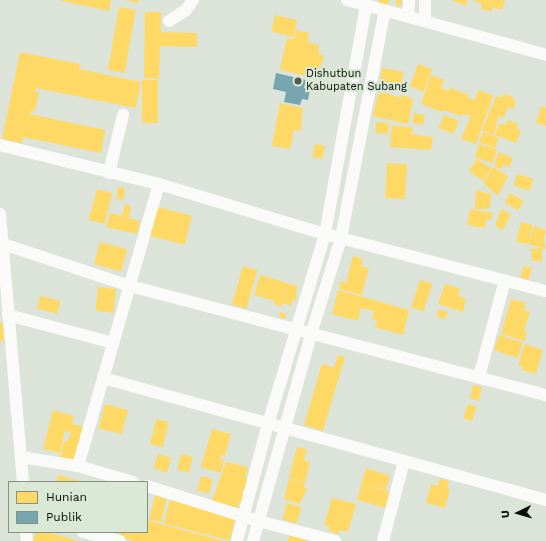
<!DOCTYPE html>
<style>
body{margin:0}
#map{position:relative;width:546px;height:541px;overflow:hidden;background:#dce4da;font-family:"Work Sans",sans-serif}
div>[style]{position:absolute}
[style*='--x']{left:calc(var(--x)*1px);top:calc(var(--y)*1px);width:calc(var(--w)*1px);rotate:calc(var(--a)*1deg)}
.homes>*{inset:0;background:#ffd966;transform-origin:0 0}
.public>*{inset:0;background:#76a5af}
.minor>*{height:12px;margin:-6px;padding:0 6px;transform-origin:6px;border-radius:6px;background:#fafbf9}
.dots>*{width:11px;height:11px;translate:-50% -50%;box-sizing:border-box;border:2px solid #dae8d6;border-radius:50%}
span{translate:-50% -50%;white-space:nowrap;text-align:center;line-height:1.15;-webkit-text-stroke:4px #dae8d6;paint-order:stroke}
.poi-label{font-size:11px;color:#090d07}
.left{translate:0 -50%;text-align:left}
.legend{position:absolute;left:8px;top:481px;width:140px;height:52px;box-sizing:border-box;background:#dae8d6;border:1px solid #869083;margin:0;padding:5px 7px;list-style:none;font-size:12px;color:#090d07}
.legend li{display:flex;align-items:center;gap:8px;height:20px}
.legend b{width:20px;border:1px solid #869083}
.north{position:absolute;left:498px;top:493px;width:40px;height:40px;-webkit-text-stroke:3px #dae8d6;paint-order:stroke;rotate:265deg;font-size:11px;font-weight:700;line-height:16px;text-align:center;color:#090d07}
.north::after{content:'';display:block;margin:auto;width:14px;height:18px;background:#090d07;clip-path:polygon(50% 0,100% 100%,50% 72%,0 100%)}
</style>
<div id="map">
<div class="homes">
<div style="clip-path:polygon(58px 0,111px 0,109px 11px)"></div>
<div style="clip-path:polygon(125px 0,139px 0,138px 3px)"></div>
<div style="clip-path:polygon(379px 0,389px 0,388px 6px,378px 5px)"></div>
<div style="clip-path:polygon(396px 0,401px 0,402px 5px,396px 6px)"></div>
<div style="clip-path:polygon(451px 0,468px 0,466px 6px)"></div>
<div style="clip-path:polygon(473px 0,505px 0,502px 10px,492px 7px,491px 12px,481px 9px,482px 4px)"></div>
<div style="left:119px;top:7px;width:17px;height:64px;rotate:10deg"></div>
<div style="clip-path:polygon(145px 12px,161px 12px,161px 32px,197px 33px,197px 47px,160px 46px,159px 79px,144px 78px)"></div>
<div style="left:275px;top:15px;width:23px;height:17px;rotate:13deg"></div>
<div style="clip-path:polygon(296px 30px,309px 33px,307px 42px,319px 45px,318px 54px,324px 55px,320px 69px,315px 68px,313px 77px,280px 70px,287px 38px,294px 39px)"></div>
<div style="clip-path:polygon(20px 52px,80px 64px,79px 69px,141px 82px,136px 108px,36px 88px,35px 92px,39px 92px,35px 111px,31px 111px,30px 114px,105px 130px,101px 153px,23px 137px,22px 143px,2px 139px)"></div>
<div style="left:418px;top:64px;width:15px;height:24px;rotate:20deg"></div>
<div style="left:382px;top:68px;width:22px;height:17px;rotate:10deg"></div>
<div style="clip-path:polygon(431px 75px,444px 80px,441px 88px,449px 91px,450px 88px,469px 95px,468px 98px,475px 100px,478px 90px,493px 95px,476px 144px,461px 139px,471px 116px,463px 114px,462px 116px,443px 110px,442px 112px,421px 104px)"></div>
<div style="left:142px;top:80px;width:16px;height:43px"></div>
<div style="clip-path:polygon(383px 92px,401px 98px,401px 95px,411px 98px,413px 101px,408px 124px,373px 116px,378px 93px,383px 94px)"></div>
<div style="clip-path:polygon(504px 94px,514px 97px,513px 100px,516px 101px,514px 109px,508px 107px,504px 118px,498px 116px,494px 135px,482px 130px,496px 96px,502px 98px)"></div>
<div style="clip-path:polygon(280px 103px,303px 108px,301px 131px,294px 130px,290px 149px,272px 146px)"></div>
<div style="clip-path:polygon(541px 106px,546px 108px,546px 126px,536px 123px)"></div>
<div style="left:414px;top:113px;width:11px;height:10px;rotate:10deg"></div>
<div style="left:444px;top:115px;width:16px;height:14px;rotate:22deg"></div>
<div style="clip-path:polygon(508px 120px,518px 124px,517px 129px,521px 131px,516px 143px,495px 135px,499px 123px,506px 125px)"></div>
<div style="left:376px;top:122px;width:13px;height:11px;rotate:4deg"></div>
<div style="clip-path:polygon(392px 125px,413px 128px,412px 134px,433px 137px,431px 150px,390px 147px)"></div>
<div style="left:483px;top:132px;width:17px;height:11px;rotate:21deg"></div>
<div style="left:315px;top:144px;width:10px;height:13px;rotate:11deg"></div>
<div style="left:479px;top:144px;width:19px;height:14px;rotate:18deg"></div>
<div style="clip-path:polygon(499px 152px,513px 158px,509px 167px,503px 165px,502px 169px,494px 166px)"></div>
<div style="left:477px;top:159px;width:17px;height:15px;rotate:33deg"></div>
<div style="left:387px;top:163px;width:20px;height:35px;rotate:3deg"></div>
<div style="clip-path:polygon(493px 167px,508px 176px,498px 196px,483px 183px)"></div>
<div style="left:517px;top:174px;width:17px;height:12px;rotate:17deg"></div>
<div style="left:118px;top:187px;width:7px;height:12px;rotate:8deg"></div>
<div style="left:97px;top:189px;width:16px;height:32px;rotate:15deg"></div>
<div style="clip-path:polygon(476px 190px,491px 194px,490px 209px,475px 209px)"></div>
<div style="left:510px;top:193px;width:16px;height:11px;rotate:30deg"></div>
<div style="clip-path:polygon(125px 204px,131px 206px,129px 218px,140px 221px,137px 234px,106px 227px,110px 213px,122px 216px)"></div>
<div style="left:157px;top:207px;width:36px;height:30px;rotate:14deg"></div>
<div style="clip-path:polygon(470px 209px,493px 213px,491px 220px,486px 219px,485px 228px,467px 225px)"></div>
<div style="clip-path:polygon(501px 209px,511px 214px,503px 230px,495px 226px)"></div>
<div style="left:521px;top:222px;width:12px;height:20px;rotate:14deg"></div>
<div style="clip-path:polygon(534px 226px,546px 230px,544px 239px,546px 249px,528px 244px)"></div>
<div style="left:100px;top:242px;width:28px;height:23px;rotate:15deg"></div>
<div style="clip-path:polygon(542px 248px,542px 261px,532px 261px,531px 249px)"></div>
<div style="clip-path:polygon(353px 256px,363px 259px,361px 266px,369px 268px,362px 295px,339px 289px,340px 281px,346px 283px)"></div>
<div style="left:243px;top:266px;width:15px;height:40px;rotate:16deg"></div>
<div style="left:523px;top:266px;width:9px;height:12px;rotate:13deg"></div>
<div style="clip-path:polygon(260px 275px,297px 286px,296px 300px,293px 299px,291px 306px,283px 303px,282px 307px,274px 304px,275px 301px,254px 295px)"></div>
<div style="left:420px;top:280px;width:13px;height:29px;rotate:18deg"></div>
<div style="clip-path:polygon(445px 284px,460px 289px,458px 296px,466px 299px,463px 312px,438px 304px)"></div>
<div style="left:98px;top:287px;width:18px;height:24px;rotate:6deg"></div>
<div style="clip-path:polygon(338px 290px,409px 310px,403px 335px,375px 327px,377px 320px,372px 319px,374px 311px,361px 308px,358px 321px,332px 314px)"></div>
<div style="left:40px;top:296px;width:21px;height:13px;rotate:14deg"></div>
<div style="clip-path:polygon(511px 299px,526px 303px,524px 310px,530px 312px,524px 331px,527px 332px,525px 341px,501px 334px)"></div>
<div style="left:439px;top:309px;width:9px;height:8px;rotate:18deg"></div>
<div style="left:280px;top:312px;width:7px;height:5px;rotate:16deg"></div>
<div style="clip-path:polygon(0 323px,3px 323px,4px 341px,0 342px)"></div>
<div style="left:499px;top:335px;width:25px;height:16px;rotate:18deg"></div>
<div style="clip-path:polygon(525px 344px,543px 350px,536px 374px,522px 370px,523px 367px,518px 365px)"></div>
<div style="clip-path:polygon(338px 355px,345px 357px,323px 431px,304px 425px,322px 364px,339px 369px,334px 367px)"></div>
<div style="left:473px;top:385px;width:9px;height:14px;rotate:13deg"></div>
<div style="left:105px;top:404px;width:24px;height:25px;rotate:15deg"></div>
<div style="left:468px;top:404px;width:9px;height:15px;rotate:18deg"></div>
<div style="clip-path:polygon(53px 410px,74px 416px,72px 424px,85px 427px,75px 461px,60px 457px,64px 441px,67px 442px,71px 432px,65px 431px,60px 453px,43px 449px)"></div>
<div style="left:156px;top:419px;width:13px;height:26px;rotate:13deg"></div>
<div style="clip-path:polygon(212px 429px,231px 434px,225px 456px,221px 455px,220px 459px,224px 460px,221px 473px,201px 467px)"></div>
<div style="clip-path:polygon(297px 447px,307px 449px,304px 460px,310px 462px,305px 483px,289px 478px)"></div>
<div style="left:158px;top:454px;width:14px;height:15px;rotate:17deg"></div>
<div style="left:181px;top:454px;width:12px;height:16px;rotate:14deg"></div>
<div style="clip-path:polygon(226px 462px,248px 467px,245px 478px,249px 479px,246px 490px,243px 489px,242px 493px,245px 494px,243px 503px,239px 502px,238px 508px,212px 501px)"></div>
<div style="clip-path:polygon(366px 468px,390px 476px,386px 490px,364px 485px,390px 492px,386px 508px,357px 500px)"></div>
<div style="clip-path:polygon(58px 475px,83px 482px,56px 482px)"></div>
<div style="left:201px;top:476px;width:12px;height:15px;rotate:14deg"></div>
<div style="clip-path:polygon(289px 479px,305px 483px,304px 487px,307px 488px,300px 504px,284px 499px)"></div>
<div style="clip-path:polygon(439px 479px,449px 481px,447px 488px,450px 489px,445px 508px,426px 503px,431px 484px,438px 486px)"></div>
<div style="left:155px;top:496px;width:12px;height:24px;rotate:14deg"></div>
<div style="clip-path:polygon(332px 498px,356px 504px,348px 532px,339px 530px,338px 534px,329px 531px,330px 527px,324px 525px)"></div>
<div style="left:170px;top:500px;width:68px;height:24px;rotate:15deg"></div>
<div style="left:287px;top:503px;width:15px;height:17px;rotate:16deg"></div>
<div style="clip-path:polygon(147px 520px,223px 541px,134px 541px,119px 537px,120px 532px,147px 532px)"></div>
<div style="clip-path:polygon(36px 532px,47px 532px,78px 541px,33px 541px)"></div>
<div style="clip-path:polygon(290px 535px,309px 541px,288px 541px)"></div>
</div>
<div class="public">
<div style="clip-path:polygon(276px 73px,306px 80px,304px 88px,310px 89px,308px 100px,302px 99px,300px 105px,284px 102px,286px 92px,273px 89px)"></div>
</div>
<div class="minor">
<div style="--x:347;--y:0;--w:206;--a:15.4"></div>
<div style="--x:408;--y:16;--w:16;--a:-86"></div>
<div style="--x:169;--y:21;--w:20;--a:-33"></div>
<div style="--x:186;--y:10;--w:12;--a:-55"></div>
<div style="--x:425;--y:21;--w:21;--a:-90"></div>
<div style="--x:0;--y:145;--w:164;--a:13.8"></div>
<div style="--x:159;--y:184;--w:173;--a:16.8"></div>
<div style="--x:325;--y:234;--w:228;--a:14.5"></div>
<div style="--x:109;--y:173;--w:60;--a:-76.4"></div>
<div style="--x:0;--y:214;--w:269;--a:85.1"></div>
<div style="--x:3;--y:244;--w:134;--a:18.3"></div>
<div style="--x:130;--y:286;--w:430;--a:14.7"></div>
<div style="--x:8;--y:315;--w:109;--a:14.9"></div>
<div style="--x:479;--y:377;--w:100;--a:-75"></div>
<div style="--x:103;--y:378;--w:459;--a:15.4"></div>
<div style="--x:21;--y:457;--w:58;--a:9"></div>
<div style="--x:78;--y:466;--w:57;--a:16.2"></div>
<div style="--x:78;--y:466;--w:293;--a:-74"></div>
<div style="--x:147;--y:486;--w:116;--a:17.5"></div>
<div style="--x:258;--y:521;--w:80;--a:14.6"></div>
<div style="--x:26;--y:532;--w:9;--a:84"></div>
<div style="--x:83;--y:532;--w:38;--a:14"></div>
<div style="--x:237;--y:541;--w:121;--a:-75.2"></div>
<div style="--x:268;--y:424;--w:198;--a:-73.3"></div>
<div style="--x:325;--y:234;--w:233;--a:-79.8"></div>
<div style="--x:253;--y:541;--w:215;--a:-74.3"></div>
<div style="--x:311;--y:334;--w:101;--a:-72.6"></div>
<div style="--x:341;--y:238;--w:232;--a:-79.1"></div>
<div style="--x:383;--y:541;--w:83;--a:-75.3"></div>
</div>
<div class="dots">
<div style="left:298px;top:81px;background:#535851"></div>
</div>
<div class="poi-label">
<span class="left" style="left:306px;top:81px">Dishutbun<br>Kabupaten Subang</span>
</div>
<ul class="legend">
<li><b style="height:11px;background:#ffd966"></b>Hunian</li>
<li><b style="height:11px;background:#76a5af"></b>Publik</li>
</ul>
<div class="north">U</div>
</div>
